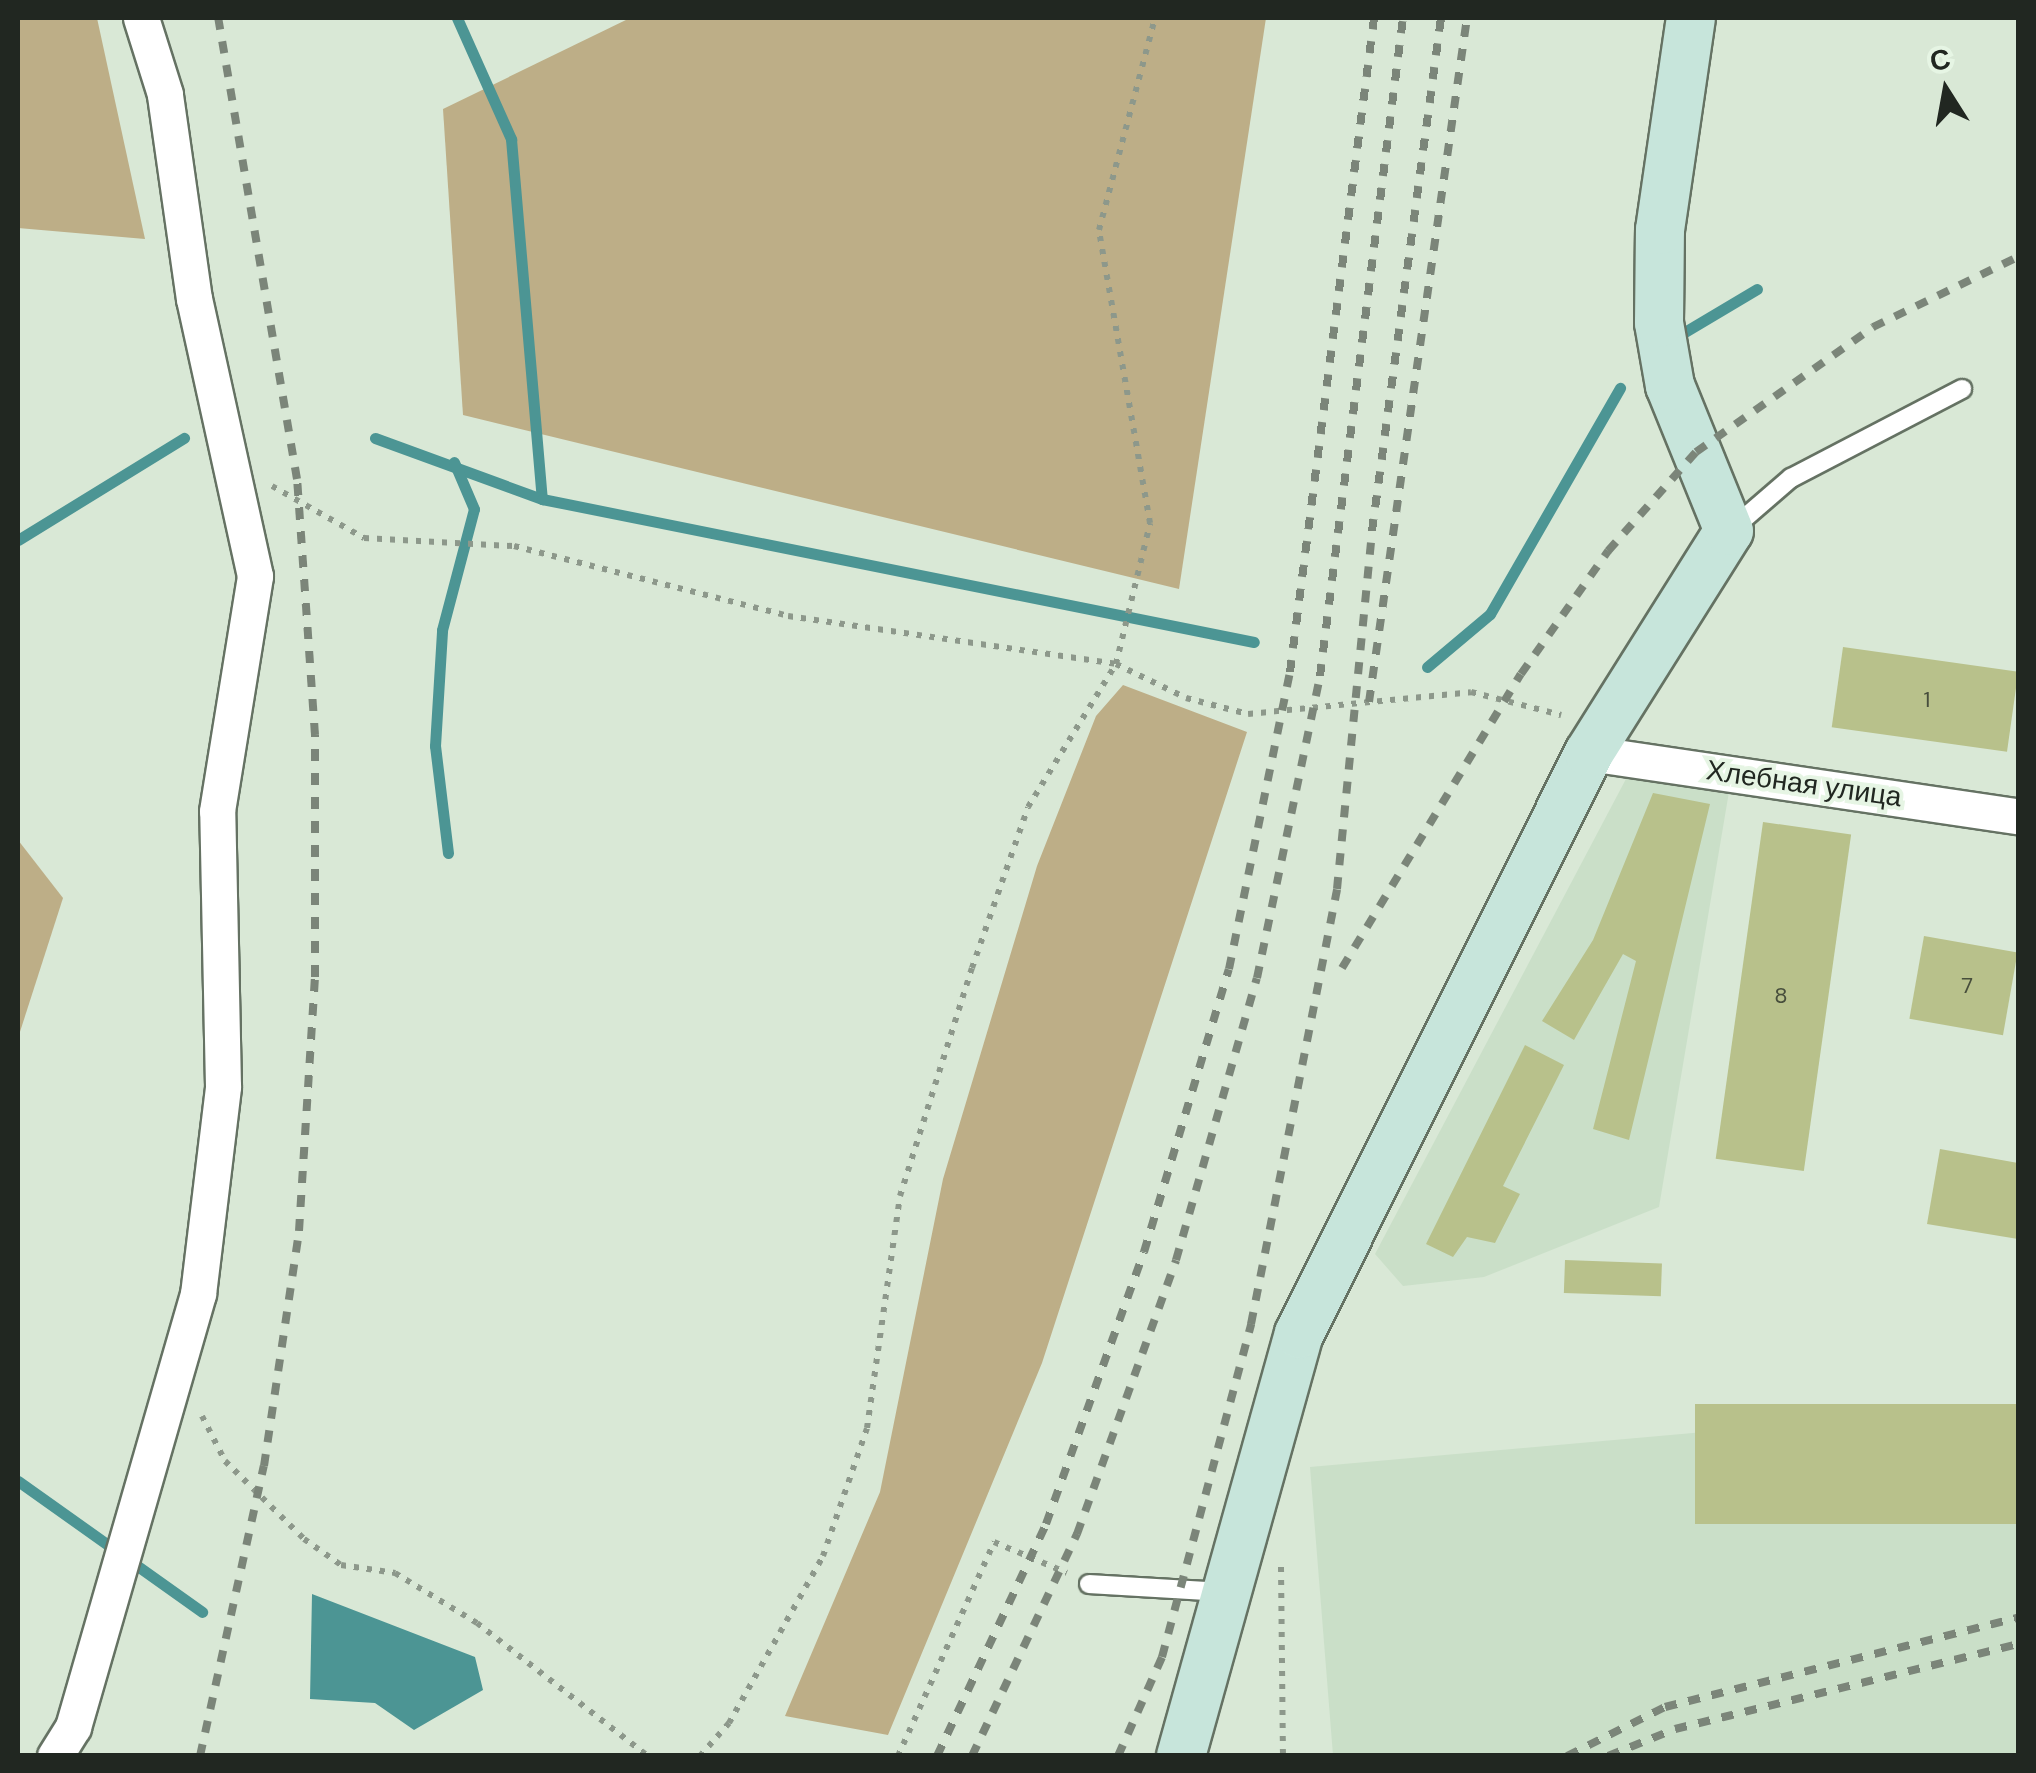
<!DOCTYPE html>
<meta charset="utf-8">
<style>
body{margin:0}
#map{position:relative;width:2036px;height:1773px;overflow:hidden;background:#d9e8d6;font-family:"DM Sans",sans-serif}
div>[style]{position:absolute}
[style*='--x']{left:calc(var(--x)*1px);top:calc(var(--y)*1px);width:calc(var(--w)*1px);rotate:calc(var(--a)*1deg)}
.built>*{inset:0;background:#cadfc8}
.green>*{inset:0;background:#bdae87}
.water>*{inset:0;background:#4c9594}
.stream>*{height:11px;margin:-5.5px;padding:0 5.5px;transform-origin:5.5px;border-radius:5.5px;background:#4c9594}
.building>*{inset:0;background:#b8c18b;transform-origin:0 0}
.path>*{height:6px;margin-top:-3px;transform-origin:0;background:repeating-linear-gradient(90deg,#8d988b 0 5px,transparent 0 13px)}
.roads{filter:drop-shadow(2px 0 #657263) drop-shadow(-2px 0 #657263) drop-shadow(0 2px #657263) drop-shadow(0 -2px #657263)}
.lane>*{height:18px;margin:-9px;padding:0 9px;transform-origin:9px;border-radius:9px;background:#fff}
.street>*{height:35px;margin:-17.5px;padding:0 17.5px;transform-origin:17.5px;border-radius:17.5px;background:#fff}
.secondary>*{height:48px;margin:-24px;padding:0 24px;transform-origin:24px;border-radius:24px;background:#c7e5db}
.rail>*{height:8px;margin-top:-4px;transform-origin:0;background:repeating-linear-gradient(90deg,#7b8579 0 12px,transparent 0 24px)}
span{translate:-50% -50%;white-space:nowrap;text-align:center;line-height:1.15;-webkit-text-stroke:8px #e6f5e4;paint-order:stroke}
.number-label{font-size:22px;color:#474e3c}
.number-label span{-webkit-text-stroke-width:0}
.street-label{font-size:28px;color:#212721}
.frame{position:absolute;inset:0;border:20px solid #212721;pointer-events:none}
.north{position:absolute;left:1896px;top:40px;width:100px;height:100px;-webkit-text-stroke:8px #e6f5e4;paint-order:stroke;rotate:349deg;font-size:28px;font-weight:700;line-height:40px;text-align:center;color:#212721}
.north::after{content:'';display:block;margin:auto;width:35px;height:45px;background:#212721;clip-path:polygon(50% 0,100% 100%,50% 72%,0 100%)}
</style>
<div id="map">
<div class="built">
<div style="clip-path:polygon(1636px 760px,1732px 774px,1659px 1207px,1484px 1277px,1403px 1286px,1375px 1254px)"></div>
<div style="clip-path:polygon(2018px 1404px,2018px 1755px,1333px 1755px,1310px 1467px)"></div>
</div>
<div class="green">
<div style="clip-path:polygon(18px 18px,97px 18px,145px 239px,18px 228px)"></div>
<div style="clip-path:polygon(630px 18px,1266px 18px,1179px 589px,463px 415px,443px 109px)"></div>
<div style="clip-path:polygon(1123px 685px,1247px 732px,1042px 1363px,888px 1735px,785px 1716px,880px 1492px,943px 1179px,1037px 866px,1096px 716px)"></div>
<div style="clip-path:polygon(18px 840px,63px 898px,18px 1038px)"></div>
</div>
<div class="water">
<div style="clip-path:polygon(312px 1594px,475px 1657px,483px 1690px,414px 1730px,375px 1703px,310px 1699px)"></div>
</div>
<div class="stream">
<div style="--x:457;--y:18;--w:133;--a:65.9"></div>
<div style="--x:511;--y:139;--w:361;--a:85.1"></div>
<div style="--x:1683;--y:333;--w:86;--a:-30.7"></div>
<div style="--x:375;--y:438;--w:178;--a:20.1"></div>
<div style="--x:542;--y:499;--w:726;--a:11.36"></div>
<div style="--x:18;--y:540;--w:195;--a:-31.6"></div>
<div style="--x:1427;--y:667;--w:82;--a:-40.1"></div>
<div style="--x:1490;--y:614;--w:261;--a:-60.1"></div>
<div style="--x:448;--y:853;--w:108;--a:-96.9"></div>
<div style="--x:435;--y:746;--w:116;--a:-86.5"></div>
<div style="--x:442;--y:630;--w:125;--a:-75.2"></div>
<div style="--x:474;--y:509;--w:51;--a:-113.1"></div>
<div style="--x:18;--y:1481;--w:226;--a:35.4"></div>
</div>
<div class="building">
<div style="left:1843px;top:647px;width:177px;height:81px;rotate:8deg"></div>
<div style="clip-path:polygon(1653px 793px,1710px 804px,1629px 1140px,1593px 1129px,1636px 961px,1623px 954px,1574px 1040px,1542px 1021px,1593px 940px)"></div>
<div style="left:1763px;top:822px;width:89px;height:340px;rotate:8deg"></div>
<div style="left:1924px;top:936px;width:95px;height:84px;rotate:10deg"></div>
<div style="clip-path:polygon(1525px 1045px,1564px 1065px,1503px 1186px,1520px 1194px,1495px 1243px,1467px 1237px,1453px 1257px,1426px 1244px)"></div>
<div style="clip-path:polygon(1940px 1149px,2018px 1163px,2018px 1239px,1927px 1224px)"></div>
<div style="left:1565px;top:1260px;width:97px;height:33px;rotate:2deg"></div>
<div style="left:2018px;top:1404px;width:120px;height:323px;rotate:90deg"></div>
</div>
<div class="path">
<div style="--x:272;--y:486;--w:106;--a:29.5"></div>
<div style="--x:364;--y:538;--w:150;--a:3.1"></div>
<div style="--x:514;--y:546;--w:283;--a:14.3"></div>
<div style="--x:788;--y:616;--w:331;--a:8.3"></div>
<div style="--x:1116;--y:664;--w:78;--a:25.9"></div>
<div style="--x:1186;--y:698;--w:64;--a:14.5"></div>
<div style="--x:1248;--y:714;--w:224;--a:-5.6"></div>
<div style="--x:1471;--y:692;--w:93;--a:14.3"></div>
<div style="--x:202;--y:1416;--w:51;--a:62.9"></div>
<div style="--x:225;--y:1461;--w:111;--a:44.6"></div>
<div style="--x:304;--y:1539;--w:45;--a:35.1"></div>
<div style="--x:341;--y:1565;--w:55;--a:8.4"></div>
<div style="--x:395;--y:1573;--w:96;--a:31.4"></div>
<div style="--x:477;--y:1623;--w:217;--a:37.9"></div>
<div style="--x:1281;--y:1567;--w:189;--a:89.4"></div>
<div style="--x:700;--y:1756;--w:44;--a:-48.7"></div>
<div style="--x:729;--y:1723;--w:192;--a:-60.6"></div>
<div style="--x:823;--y:1556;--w:135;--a:-71"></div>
<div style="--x:867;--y:1428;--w:234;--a:-81.9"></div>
<div style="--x:900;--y:1196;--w:239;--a:-72.5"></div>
<div style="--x:972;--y:968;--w:170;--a:-70.8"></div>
<div style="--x:1028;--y:807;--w:168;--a:-58.4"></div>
<div style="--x:1116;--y:664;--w:145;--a:-76.4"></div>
<div style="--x:1150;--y:523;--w:297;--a:-99.9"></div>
<div style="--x:1099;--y:230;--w:219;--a:-75.2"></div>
<div style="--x:898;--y:1756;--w:235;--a:-65.8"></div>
<div style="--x:994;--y:1542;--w:79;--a:23"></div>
</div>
<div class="roads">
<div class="lane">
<div style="--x:1733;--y:528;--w:77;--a:-40.8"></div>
<div style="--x:1791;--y:478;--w:193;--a:-27.5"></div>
<div style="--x:1089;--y:1584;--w:134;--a:3.4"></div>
</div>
<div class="street">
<div style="--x:1589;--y:753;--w:434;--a:8.4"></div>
<div style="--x:55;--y:1756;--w:34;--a:-58"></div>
<div style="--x:73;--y:1727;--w:451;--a:-73.9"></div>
<div style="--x:198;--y:1294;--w:209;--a:-83.1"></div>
<div style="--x:223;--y:1086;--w:275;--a:-91.2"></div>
<div style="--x:217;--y:811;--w:238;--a:-80.8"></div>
<div style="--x:255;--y:576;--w:284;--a:-102.4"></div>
<div style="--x:194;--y:299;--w:207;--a:-98.1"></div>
<div style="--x:165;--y:94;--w:80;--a:-107.5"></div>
</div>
<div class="secondary">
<div style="--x:1181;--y:1756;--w:438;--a:-74.4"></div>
<div style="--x:1299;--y:1334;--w:649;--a:-63.47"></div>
<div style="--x:1589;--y:753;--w:262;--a:-57.8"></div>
<div style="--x:1729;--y:531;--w:157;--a:-112.1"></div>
<div style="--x:1670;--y:386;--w:64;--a:-99.9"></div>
<div style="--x:1659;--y:323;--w:93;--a:-89.4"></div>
<div style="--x:1660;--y:230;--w:214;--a:-81.7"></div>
</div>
</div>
<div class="rail">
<div style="--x:1369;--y:702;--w:691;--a:-81.85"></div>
<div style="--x:1342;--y:968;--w:344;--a:-58.7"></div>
<div style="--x:1521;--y:674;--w:151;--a:-54.7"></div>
<div style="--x:1608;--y:551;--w:132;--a:-48.4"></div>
<div style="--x:1696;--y:452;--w:217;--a:-35.2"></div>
<div style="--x:1873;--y:327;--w:161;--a:-25.8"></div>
<div style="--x:200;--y:1756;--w:297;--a:-77.6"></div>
<div style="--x:264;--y:1466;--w:238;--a:-81.5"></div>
<div style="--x:299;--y:1231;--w:255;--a:-86.4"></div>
<div style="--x:315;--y:977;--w:242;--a:-90"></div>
<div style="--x:315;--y:735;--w:257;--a:-94"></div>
<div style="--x:297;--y:479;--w:468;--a:-99.7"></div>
<div style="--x:937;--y:1756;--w:256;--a:-64.8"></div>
<div style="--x:1046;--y:1524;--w:289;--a:-70.2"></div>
<div style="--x:1144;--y:1252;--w:295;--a:-73.3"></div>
<div style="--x:1229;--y:969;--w:303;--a:-78.4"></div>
<div style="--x:1290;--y:672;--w:659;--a:-82.68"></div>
<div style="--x:972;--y:1756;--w:246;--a:-64.7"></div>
<div style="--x:1077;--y:1534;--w:291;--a:-70.1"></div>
<div style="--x:1176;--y:1260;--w:293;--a:-74"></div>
<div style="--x:1257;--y:978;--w:309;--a:-78.2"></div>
<div style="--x:1320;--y:676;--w:663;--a:-82.81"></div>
<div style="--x:1118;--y:1756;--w:108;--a:-66"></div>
<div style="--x:1162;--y:1657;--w:345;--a:-75"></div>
<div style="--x:1251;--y:1324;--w:443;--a:-78.8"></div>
<div style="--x:1337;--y:889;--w:360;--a:-84.4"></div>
<div style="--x:1372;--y:531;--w:518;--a:-82.34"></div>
<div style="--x:1567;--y:1756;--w:110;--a:-26.6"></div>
<div style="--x:1665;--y:1707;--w:364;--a:-14.2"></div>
<div style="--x:1608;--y:1756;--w:72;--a:-21.9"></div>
<div style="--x:1675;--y:1729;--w:353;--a:-13.9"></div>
</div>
<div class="number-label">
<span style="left:1927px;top:700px">1</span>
<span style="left:1967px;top:986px">7</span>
<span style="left:1781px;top:996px">8</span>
</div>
<div class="street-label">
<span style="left:1804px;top:784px;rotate:8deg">Хлебная улица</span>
</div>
<div class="frame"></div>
<div class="north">С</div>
</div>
